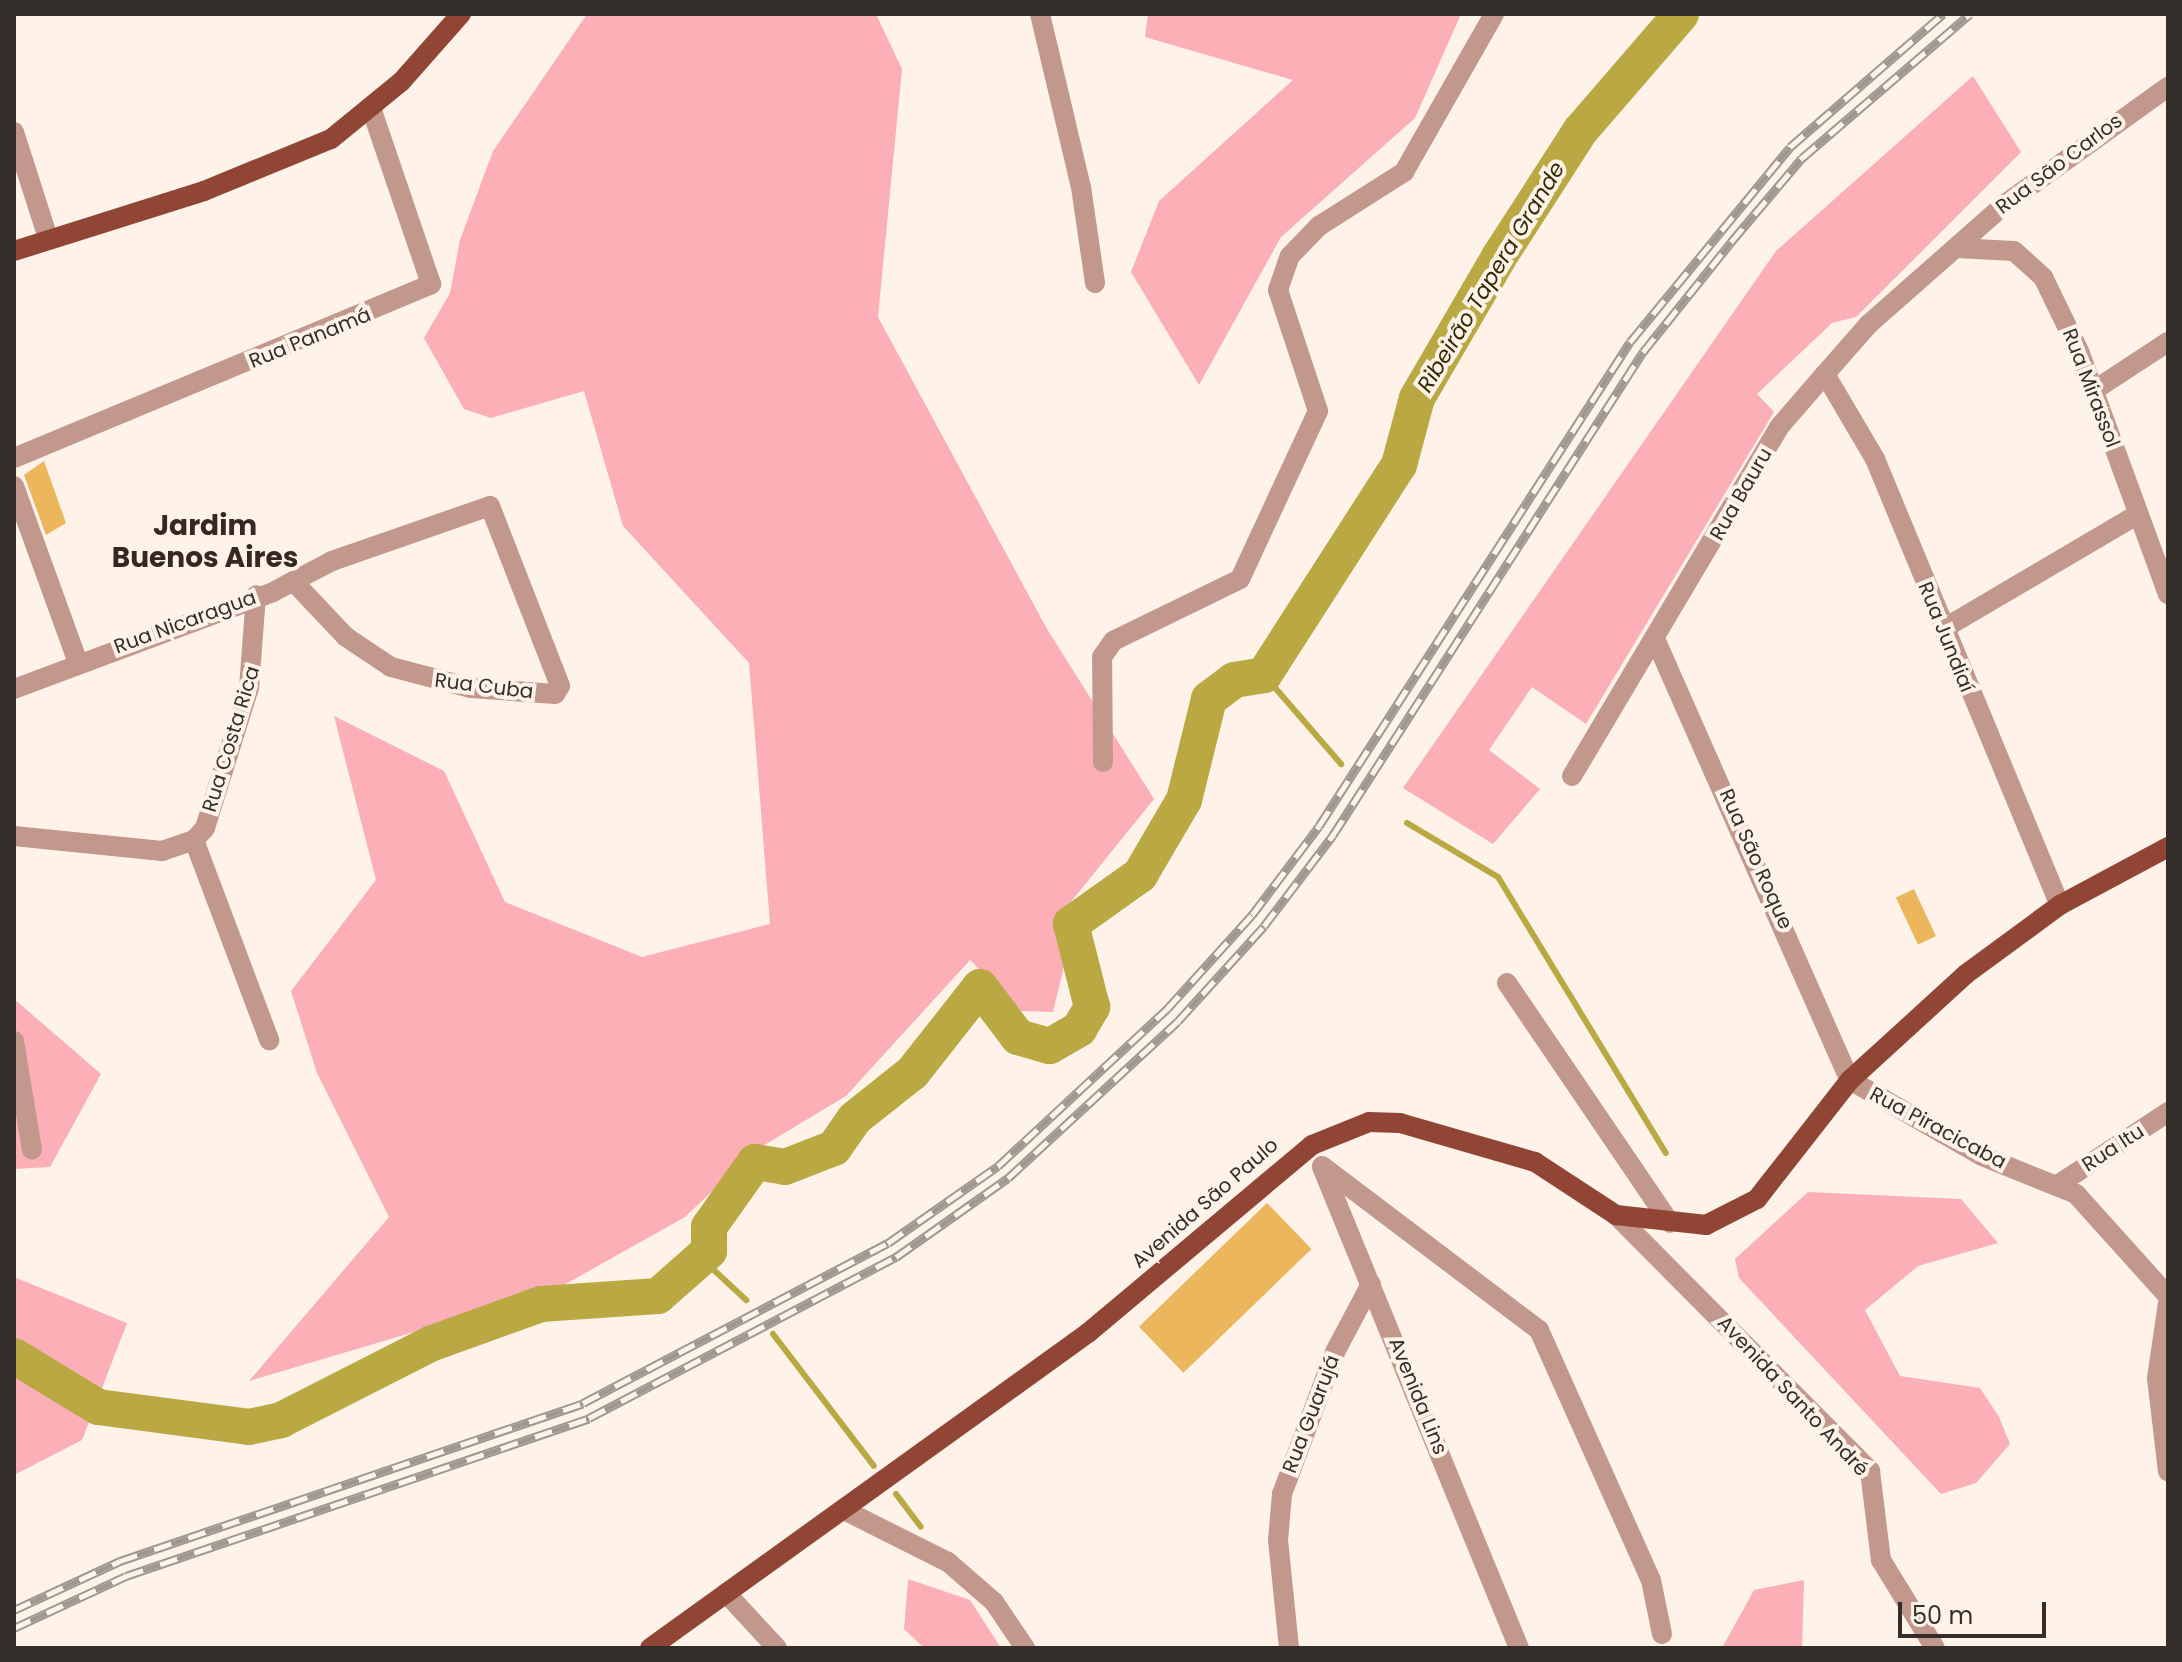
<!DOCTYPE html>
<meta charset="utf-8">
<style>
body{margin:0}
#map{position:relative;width:2182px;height:1662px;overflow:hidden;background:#fef2e9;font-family:Poppins,sans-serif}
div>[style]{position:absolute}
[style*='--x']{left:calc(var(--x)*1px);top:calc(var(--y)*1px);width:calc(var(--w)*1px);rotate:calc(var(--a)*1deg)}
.green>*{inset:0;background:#fdafb7}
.stream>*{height:6px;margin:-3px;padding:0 3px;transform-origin:3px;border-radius:3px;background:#baa943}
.river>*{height:36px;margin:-18px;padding:0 18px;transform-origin:18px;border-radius:18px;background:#baa943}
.building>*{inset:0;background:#ebb65c;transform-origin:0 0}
.minor>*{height:20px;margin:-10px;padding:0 10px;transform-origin:10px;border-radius:10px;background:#c2978c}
.major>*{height:20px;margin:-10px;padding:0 10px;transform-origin:10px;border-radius:10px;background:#914635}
.rail>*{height:9px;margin-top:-4.5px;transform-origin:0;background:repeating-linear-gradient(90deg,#fef2e9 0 18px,#a09790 0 36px);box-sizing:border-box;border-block:2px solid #a09790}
span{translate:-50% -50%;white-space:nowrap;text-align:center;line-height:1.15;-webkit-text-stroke:8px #fef2e9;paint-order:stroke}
.street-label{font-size:20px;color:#342e2a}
.water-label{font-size:22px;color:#322b00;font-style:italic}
.district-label{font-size:28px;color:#342820;font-weight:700}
.frame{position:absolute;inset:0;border:16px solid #342e2a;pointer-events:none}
.scale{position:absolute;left:1898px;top:1602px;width:148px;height:36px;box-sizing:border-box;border:4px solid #342e2a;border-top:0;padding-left:10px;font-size:24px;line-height:28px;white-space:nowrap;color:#342e2a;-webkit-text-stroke:6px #fef2e9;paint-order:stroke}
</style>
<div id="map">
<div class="green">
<div style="clip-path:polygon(587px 14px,876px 14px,902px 69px,878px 317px,1047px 629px,1154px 799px,1057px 919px,1067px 954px,1053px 1012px,1020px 1011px,970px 960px,846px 1096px,756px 1150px,685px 1217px,555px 1290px,249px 1381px,389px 1217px,317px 1073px,291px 991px,376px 880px,334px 716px,444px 771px,505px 902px,642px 957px,770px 924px,749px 663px,623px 526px,584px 391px,491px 418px,464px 409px,424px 338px,450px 293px,460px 240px,493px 151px)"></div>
<div style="clip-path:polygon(1148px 14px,1461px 14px,1415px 118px,1281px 237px,1199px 385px,1131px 272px,1159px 201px,1293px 80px,1145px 37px)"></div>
<div style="clip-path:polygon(1973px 76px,2021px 152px,1856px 317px,1832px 323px,1757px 394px,1774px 412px,1586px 724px,1532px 687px,1489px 750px,1540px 789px,1493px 844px,1403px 788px,1776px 251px)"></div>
<div style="clip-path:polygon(14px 999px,101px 1074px,50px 1167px,14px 1169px)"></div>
<div style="clip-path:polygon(1808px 1192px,1961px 1199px,1998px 1243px,1918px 1266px,1865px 1310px,1900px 1376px,1980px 1388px,1999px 1417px,2010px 1444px,1976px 1483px,1941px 1494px,1739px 1278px,1735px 1259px)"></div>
<div style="clip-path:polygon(14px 1277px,127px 1323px,82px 1440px,14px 1475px)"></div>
<div style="clip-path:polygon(908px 1579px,970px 1600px,1001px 1648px,924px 1648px,904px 1629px)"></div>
<div style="clip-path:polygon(1804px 1580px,1802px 1648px,1722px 1648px,1754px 1590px)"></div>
</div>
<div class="stream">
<div style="--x:1264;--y:675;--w:118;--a:49.1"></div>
<div style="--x:1407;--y:823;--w:106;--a:30.7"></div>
<div style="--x:1498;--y:877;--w:323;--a:58.7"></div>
<div style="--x:701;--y:1258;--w:62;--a:43"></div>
<div style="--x:773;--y:1334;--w:166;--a:52.6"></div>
<div style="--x:896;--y:1494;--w:41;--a:52.9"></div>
</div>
<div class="river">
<div style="--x:14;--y:1356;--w:98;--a:31.3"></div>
<div style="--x:98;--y:1407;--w:152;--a:7.5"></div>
<div style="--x:249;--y:1427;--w:33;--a:-12"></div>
<div style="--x:281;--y:1420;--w:167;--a:-27"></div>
<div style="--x:430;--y:1344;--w:118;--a:-19.8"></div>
<div style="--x:541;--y:1304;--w:117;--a:-3.9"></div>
<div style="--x:658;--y:1296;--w:68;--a:-41.4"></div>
<div style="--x:709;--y:1251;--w:24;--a:-90"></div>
<div style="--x:709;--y:1227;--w:80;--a:-54.7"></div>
<div style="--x:755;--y:1162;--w:30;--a:9"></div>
<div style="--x:785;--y:1167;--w:53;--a:-21.2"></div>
<div style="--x:834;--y:1148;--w:35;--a:-55"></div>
<div style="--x:854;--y:1119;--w:75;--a:-38.5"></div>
<div style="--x:913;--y:1072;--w:108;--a:-51.8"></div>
<div style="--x:980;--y:987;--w:63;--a:52.8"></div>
<div style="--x:1018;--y:1037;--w:33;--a:16"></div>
<div style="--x:1050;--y:1046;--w:34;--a:-30"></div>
<div style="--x:1079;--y:1029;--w:26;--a:-59"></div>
<div style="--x:1092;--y:1007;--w:86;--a:-104.2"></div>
<div style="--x:1071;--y:924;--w:85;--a:-35.4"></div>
<div style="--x:1140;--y:875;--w:87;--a:-59.6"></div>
<div style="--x:1184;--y:800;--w:104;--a:-76.1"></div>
<div style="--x:1209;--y:699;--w:31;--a:-37"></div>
<div style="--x:1234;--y:680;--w:30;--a:-9"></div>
<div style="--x:1264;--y:675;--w:250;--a:-57.3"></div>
<div style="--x:1399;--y:465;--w:69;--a:-75"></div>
<div style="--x:1417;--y:398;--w:163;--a:-59.8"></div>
<div style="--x:1499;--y:257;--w:151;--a:-57.2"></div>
<div style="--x:1581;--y:130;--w:153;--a:-49.2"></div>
</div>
<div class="building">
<div style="clip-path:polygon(44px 461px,66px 523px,46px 535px,24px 475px)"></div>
<div style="left:1914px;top:889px;width:52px;height:20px;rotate:65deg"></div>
<div style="left:1267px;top:1203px;width:64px;height:178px;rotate:46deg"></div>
</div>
<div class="minor">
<div style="--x:1040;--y:14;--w:178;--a:76.7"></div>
<div style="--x:1081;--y:187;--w:97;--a:81.7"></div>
<div style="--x:14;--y:132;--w:111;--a:72.2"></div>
<div style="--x:1956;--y:248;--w:58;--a:3"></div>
<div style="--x:2014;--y:251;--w:39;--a:42"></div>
<div style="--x:2043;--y:277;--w:82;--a:64.1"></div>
<div style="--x:2079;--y:351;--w:259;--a:69.9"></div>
<div style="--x:1825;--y:374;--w:99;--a:59.5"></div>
<div style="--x:1875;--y:459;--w:483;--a:67.5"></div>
<div style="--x:2093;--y:391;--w:90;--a:-33.2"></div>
<div style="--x:14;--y:458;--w:452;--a:-22.6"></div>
<div style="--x:431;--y:284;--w:186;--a:-108.8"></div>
<div style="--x:14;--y:486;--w:185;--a:70.1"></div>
<div style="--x:1943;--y:629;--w:226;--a:-30.5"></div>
<div style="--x:1656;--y:641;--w:480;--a:66.2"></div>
<div style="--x:1850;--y:1080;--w:152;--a:29.9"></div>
<div style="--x:1982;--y:1156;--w:101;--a:22"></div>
<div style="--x:2076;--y:1194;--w:137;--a:48"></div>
<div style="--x:14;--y:689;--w:277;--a:-20.5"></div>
<div style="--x:273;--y:592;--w:17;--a:-28"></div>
<div style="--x:288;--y:584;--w:50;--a:-27.6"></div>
<div style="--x:332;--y:561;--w:167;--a:-19.2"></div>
<div style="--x:490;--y:506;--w:193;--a:68.7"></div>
<div style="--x:560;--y:686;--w:9;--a:122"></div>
<div style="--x:555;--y:694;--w:84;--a:-175.9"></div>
<div style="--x:471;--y:688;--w:83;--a:-165.3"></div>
<div style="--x:391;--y:667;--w:54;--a:-146.3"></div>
<div style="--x:346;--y:637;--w:77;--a:-133.4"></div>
<div style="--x:1103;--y:762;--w:105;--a:-90.5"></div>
<div style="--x:1102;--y:657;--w:19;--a:-55"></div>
<div style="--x:1113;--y:641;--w:141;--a:-26"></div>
<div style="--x:1240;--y:579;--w:185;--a:-65.1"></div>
<div style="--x:1318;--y:411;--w:127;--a:-108.3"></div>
<div style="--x:1278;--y:290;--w:36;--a:-71"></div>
<div style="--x:1290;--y:256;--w:42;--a:-46"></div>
<div style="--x:1319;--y:226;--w:101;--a:-32.4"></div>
<div style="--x:1404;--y:172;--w:182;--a:-60.3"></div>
<div style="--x:1572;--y:776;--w:407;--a:-59.3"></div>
<div style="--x:1780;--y:426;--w:69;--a:-49.1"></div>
<div style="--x:1825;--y:374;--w:67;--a:-48.7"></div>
<div style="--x:1869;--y:324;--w:181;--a:-41.4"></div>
<div style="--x:2005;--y:204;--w:201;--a:-35.7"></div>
<div style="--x:14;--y:836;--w:149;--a:5.8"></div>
<div style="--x:162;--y:851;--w:34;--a:-19"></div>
<div style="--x:194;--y:840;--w:16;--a:-47"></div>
<div style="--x:205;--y:828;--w:147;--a:-72.6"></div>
<div style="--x:249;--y:688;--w:93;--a:-85.7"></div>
<div style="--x:194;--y:840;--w:214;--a:69.4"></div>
<div style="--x:1507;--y:983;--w:290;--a:55.8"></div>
<div style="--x:14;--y:1041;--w:110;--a:80.6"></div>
<div style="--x:1322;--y:1166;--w:272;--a:37.1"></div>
<div style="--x:1539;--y:1330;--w:274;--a:65.9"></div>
<div style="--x:1651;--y:1580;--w:55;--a:78.5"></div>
<div style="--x:1322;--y:1167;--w:520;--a:67.73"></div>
<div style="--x:2059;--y:1184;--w:131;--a:-33.4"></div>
<div style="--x:1616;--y:1215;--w:361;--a:45.2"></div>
<div style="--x:1870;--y:1471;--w:90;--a:83"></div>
<div style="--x:1881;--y:1560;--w:103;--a:58.5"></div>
<div style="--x:2168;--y:1303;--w:76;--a:98.3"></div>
<div style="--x:2157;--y:1378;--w:94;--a:83.3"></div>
<div style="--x:844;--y:1510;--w:116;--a:26.6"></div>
<div style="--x:948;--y:1562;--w:61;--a:41"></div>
<div style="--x:994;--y:1602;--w:55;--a:56"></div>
<div style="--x:726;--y:1593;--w:75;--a:47.2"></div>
<div style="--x:1289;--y:1648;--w:109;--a:-95.8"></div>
<div style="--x:1278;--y:1540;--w:46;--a:-85"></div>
<div style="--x:1282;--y:1494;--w:152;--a:-69.5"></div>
<div style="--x:1335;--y:1352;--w:77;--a:-62.1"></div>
</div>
<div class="major">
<div style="--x:14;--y:251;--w:199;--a:-17.5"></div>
<div style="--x:204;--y:191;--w:137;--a:-22.3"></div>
<div style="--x:331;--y:139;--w:90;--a:-39.2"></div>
<div style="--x:401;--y:82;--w:91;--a:-48.6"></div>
<div style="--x:650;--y:1648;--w:540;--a:-35.72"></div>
<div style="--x:1088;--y:1333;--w:292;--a:-40"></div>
<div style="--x:1312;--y:1145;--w:61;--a:-22"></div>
<div style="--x:1369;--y:1122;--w:31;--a:2"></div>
<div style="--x:1400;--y:1123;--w:141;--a:16.1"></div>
<div style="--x:1535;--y:1162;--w:97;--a:33.2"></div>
<div style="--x:1616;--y:1215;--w:91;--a:6.3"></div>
<div style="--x:1706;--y:1225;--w:57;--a:-27"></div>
<div style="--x:1757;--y:1199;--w:151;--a:-52"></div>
<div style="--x:1850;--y:1080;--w:157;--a:-42.4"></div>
<div style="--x:1966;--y:974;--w:117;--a:-36.3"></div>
<div style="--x:2060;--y:905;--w:123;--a:-28.2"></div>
</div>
<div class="rail">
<div style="--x:14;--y:1610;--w:117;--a:-24.8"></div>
<div style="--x:120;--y:1561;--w:489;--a:-18.8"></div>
<div style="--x:583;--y:1403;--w:344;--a:-27.7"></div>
<div style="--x:888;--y:1243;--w:134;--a:-35"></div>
<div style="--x:998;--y:1166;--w:231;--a:-42.9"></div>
<div style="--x:1167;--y:1009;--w:127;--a:-47.9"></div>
<div style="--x:1252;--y:915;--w:111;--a:-53"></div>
<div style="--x:1319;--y:826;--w:575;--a:-57.28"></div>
<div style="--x:1630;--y:342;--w:252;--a:-50.6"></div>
<div style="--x:1790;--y:147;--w:203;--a:-41"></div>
<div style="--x:14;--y:1628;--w:123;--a:-24.9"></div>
<div style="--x:126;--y:1576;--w:489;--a:-18.8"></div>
<div style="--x:589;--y:1418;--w:347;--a:-27.7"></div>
<div style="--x:896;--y:1257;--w:137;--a:-35.2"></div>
<div style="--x:1008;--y:1178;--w:231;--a:-42.7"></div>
<div style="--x:1178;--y:1021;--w:128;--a:-47.8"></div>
<div style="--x:1264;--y:926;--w:114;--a:-52.8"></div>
<div style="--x:1333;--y:835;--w:574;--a:-57.31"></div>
<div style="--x:1643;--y:352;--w:141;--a:-51.3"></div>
<div style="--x:1731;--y:242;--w:110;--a:-49.8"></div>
<div style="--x:1802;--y:158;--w:221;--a:-40.6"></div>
</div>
<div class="street-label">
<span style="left:2059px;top:164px;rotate:-37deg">Rua São Carlos</span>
<span style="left:310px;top:338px;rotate:-22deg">Rua Panamá</span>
<span style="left:2091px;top:388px;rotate:69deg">Rua Mirassol</span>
<span style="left:1741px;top:494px;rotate:-60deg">Rua Bauru</span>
<span style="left:185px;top:622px;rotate:-20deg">Rua Nicaragua</span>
<span style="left:1946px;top:637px;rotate:68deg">Rua Jundiaí</span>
<span style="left:484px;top:686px;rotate:7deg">Rua Cuba</span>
<span style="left:231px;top:739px;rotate:-73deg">Rua Costa Rica</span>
<span style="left:1756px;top:859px;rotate:66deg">Rua São Roque</span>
<span style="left:1938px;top:1128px;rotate:28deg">Rua Piracicaba</span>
<span style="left:2113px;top:1148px;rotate:-33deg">Rua Itu</span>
<span style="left:1205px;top:1203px;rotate:-41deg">Avenida São Paulo</span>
<span style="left:1418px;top:1396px;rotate:68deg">Avenida Lins</span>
<span style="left:1793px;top:1396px;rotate:47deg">Avenida Santo André</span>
<span style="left:1311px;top:1414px;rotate:-69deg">Rua Guarujá</span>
</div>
<div class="water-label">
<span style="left:1491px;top:277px;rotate:-59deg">Ribeirão Tapera Grande</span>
</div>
<div class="district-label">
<span style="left:205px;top:542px">Jardim<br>Buenos Aires</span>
</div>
<div class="frame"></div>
<div class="scale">50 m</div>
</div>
